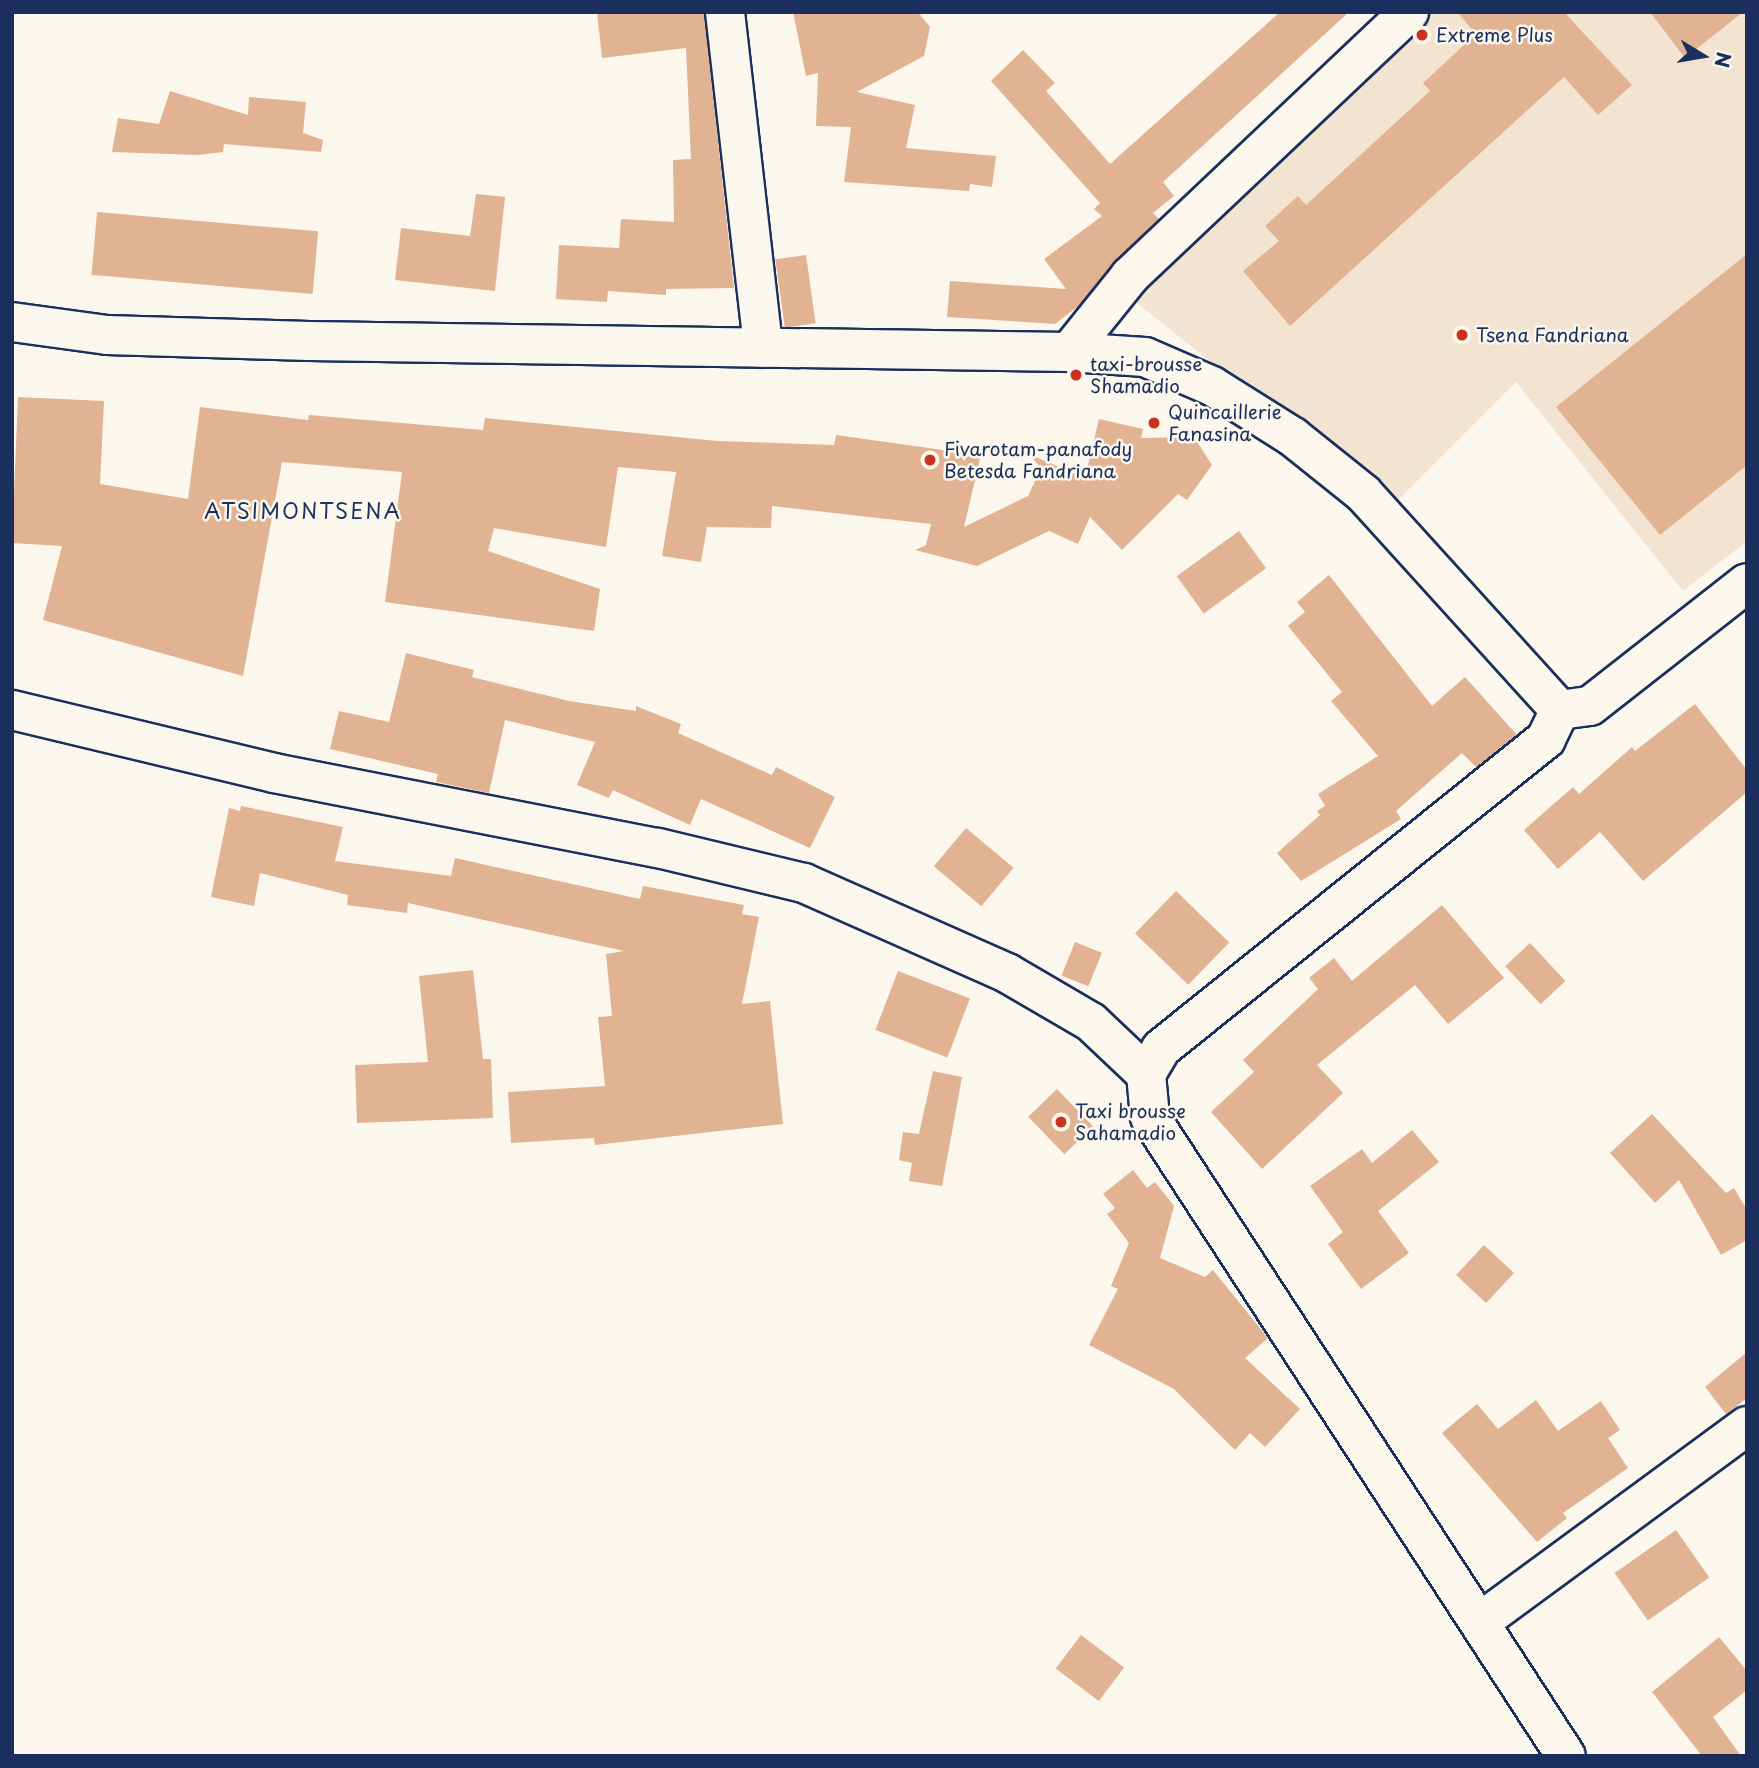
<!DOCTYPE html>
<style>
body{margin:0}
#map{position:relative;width:1759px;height:1768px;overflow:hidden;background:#fbf7ec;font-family:"Playpen Sans",sans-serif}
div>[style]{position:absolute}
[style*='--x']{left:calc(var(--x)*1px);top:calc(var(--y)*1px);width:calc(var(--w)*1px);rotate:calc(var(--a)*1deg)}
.built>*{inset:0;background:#f3e3d1}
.building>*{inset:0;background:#e1b392;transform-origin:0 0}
.roads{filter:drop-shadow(2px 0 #1b2f5e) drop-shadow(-2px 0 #1b2f5e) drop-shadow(0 2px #1b2f5e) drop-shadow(0 -2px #1b2f5e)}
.minor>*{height:38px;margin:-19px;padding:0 19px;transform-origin:19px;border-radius:19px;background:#fbf7ec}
.tertiary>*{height:38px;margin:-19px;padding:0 19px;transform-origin:19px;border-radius:19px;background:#fbf7ec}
.secondary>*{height:38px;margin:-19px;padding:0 19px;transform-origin:19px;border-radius:19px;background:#fbf7ec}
.dots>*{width:19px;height:19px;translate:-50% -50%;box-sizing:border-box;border:4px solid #fbf7ec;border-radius:50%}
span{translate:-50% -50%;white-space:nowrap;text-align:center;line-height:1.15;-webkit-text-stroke:5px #fbf7ec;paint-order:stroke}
.poi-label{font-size:19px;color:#1b2f5e}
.left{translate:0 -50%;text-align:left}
.neighbourhood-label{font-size:21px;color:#1b2f5e;letter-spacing:2px}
.frame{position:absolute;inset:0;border:14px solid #1b2f5e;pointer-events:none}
.north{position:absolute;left:1668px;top:21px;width:70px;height:70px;-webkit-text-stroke:5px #fbf7ec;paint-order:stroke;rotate:101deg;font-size:19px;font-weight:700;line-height:28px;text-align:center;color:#1b2f5e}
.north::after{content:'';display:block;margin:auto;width:24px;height:32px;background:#1b2f5e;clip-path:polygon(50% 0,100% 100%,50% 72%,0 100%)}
</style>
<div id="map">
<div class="built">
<div style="clip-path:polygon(1407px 12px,1747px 12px,1747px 541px,1683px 591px,1516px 382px,1392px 506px,1118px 288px)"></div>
</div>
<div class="building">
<div style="clip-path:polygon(597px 12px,704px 12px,734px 288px,666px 289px,666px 295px,608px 291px,607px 302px,556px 299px,559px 245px,619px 248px,621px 219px,674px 222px,673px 160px,691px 159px,686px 48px,602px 58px)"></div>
<div style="clip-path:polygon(793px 12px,918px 12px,930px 27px,924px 56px,857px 92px,915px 105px,906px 148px,996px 156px,992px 187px,970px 184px,969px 191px,844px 182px,851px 127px,816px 126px,818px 73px,806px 76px)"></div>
<div style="clip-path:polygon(1280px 12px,1349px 12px,1163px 182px,1174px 196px,1153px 213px,1159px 219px,1077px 307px,1055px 324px,947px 317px,950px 281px,1066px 289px,1044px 259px,1102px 216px,1094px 209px,1100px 203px,991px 81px,1023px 50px,1055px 83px,1046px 91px,1110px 164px)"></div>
<div style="clip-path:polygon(1457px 12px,1564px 12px,1632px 85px,1598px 115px,1564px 77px,1290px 326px,1243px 271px,1279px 241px,1265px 226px,1298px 196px,1306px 205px,1430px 91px,1423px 83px,1476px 34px)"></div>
<div style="clip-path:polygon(1650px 12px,1743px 12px,1685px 58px)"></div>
<div style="clip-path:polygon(170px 91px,248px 115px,249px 97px,306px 102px,303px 133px,323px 140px,321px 152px,224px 144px,223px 152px,198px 155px,112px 152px,118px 118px,159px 124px)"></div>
<div style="clip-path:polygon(476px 194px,505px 197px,495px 291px,395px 280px,401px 228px,470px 236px)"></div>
<div style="left:97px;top:212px;width:222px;height:63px;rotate:5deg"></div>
<div style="clip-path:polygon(1747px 254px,1747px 465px,1660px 535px,1556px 407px)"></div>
<div style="left:806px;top:255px;width:69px;height:31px;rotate:82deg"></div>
<div style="clip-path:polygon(18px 397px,104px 401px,100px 484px,188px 499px,200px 407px,308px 420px,309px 415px,483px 430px,485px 418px,717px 441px,834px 445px,836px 435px,943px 450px,980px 459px,964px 527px,1028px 496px,1041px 468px,1029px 454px,1085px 478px,1099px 419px,1143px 429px,1141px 438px,1194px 437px,1212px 465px,1187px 500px,1178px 494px,1122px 550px,1090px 517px,1078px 544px,1049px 531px,977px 566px,915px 550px,926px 545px,931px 524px,772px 506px,771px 528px,707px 527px,701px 562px,662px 556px,676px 472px,618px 467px,606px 547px,494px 528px,488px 551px,600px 589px,594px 631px,385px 602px,402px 472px,282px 462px,243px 676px,43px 620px,62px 546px,12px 543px)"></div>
<div style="left:1239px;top:531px;width:46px;height:77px;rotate:54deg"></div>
<div style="clip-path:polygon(1329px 575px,1432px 706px,1465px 677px,1517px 735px,1476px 767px,1462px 753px,1396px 811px,1401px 819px,1301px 881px,1277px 853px,1320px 815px,1317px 811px,1325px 806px,1318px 794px,1378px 756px,1331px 701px,1342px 692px,1288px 626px,1305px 612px,1297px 602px)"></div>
<div style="clip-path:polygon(406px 653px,474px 670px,472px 677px,569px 701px,636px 711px,636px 706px,681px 724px,678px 733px,772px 775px,776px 767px,835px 797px,810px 848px,701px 799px,690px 825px,613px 790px,609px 798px,577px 785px,595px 742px,505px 720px,489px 793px,436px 782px,438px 774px,330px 749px,339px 711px,389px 722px)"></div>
<div style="clip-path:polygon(1695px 704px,1747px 770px,1747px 792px,1643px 881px,1600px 832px,1558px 869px,1524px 830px,1573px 787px,1579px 794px,1632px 747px,1635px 751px)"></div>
<div style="clip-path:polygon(241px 806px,343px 827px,335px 861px,451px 876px,455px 858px,640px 899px,643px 886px,744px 905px,742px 914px,759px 917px,742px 1004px,770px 1001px,783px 1124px,595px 1145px,594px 1138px,511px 1143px,508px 1092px,605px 1086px,598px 1017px,612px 1016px,606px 954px,624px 951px,408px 903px,407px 913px,347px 905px,348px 895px,260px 873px,254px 906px,211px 897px,229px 808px,240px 811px)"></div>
<div style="left:966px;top:828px;width:62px;height:50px;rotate:40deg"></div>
<div style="left:1176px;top:891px;width:74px;height:59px;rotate:44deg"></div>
<div style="clip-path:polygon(1442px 905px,1504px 978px,1448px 1024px,1415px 985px,1317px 1065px,1343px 1093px,1262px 1169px,1211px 1112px,1254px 1072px,1243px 1060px,1318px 989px,1309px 978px,1334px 958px,1352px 981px)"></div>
<div style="left:1075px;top:942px;width:29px;height:36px;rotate:22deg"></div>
<div style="left:1530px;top:943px;width:52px;height:34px;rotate:47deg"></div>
<div style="clip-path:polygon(473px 970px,483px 1059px,491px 1059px,493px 1118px,357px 1123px,355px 1065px,428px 1062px,419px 976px)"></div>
<div style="left:898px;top:971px;width:77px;height:63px;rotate:21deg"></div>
<div style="clip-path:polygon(933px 1071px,962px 1077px,942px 1186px,909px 1181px,912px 1163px,899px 1160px,903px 1132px,919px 1134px)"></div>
<div style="left:1057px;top:1089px;width:52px;height:40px;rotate:46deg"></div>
<div style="clip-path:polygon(1652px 1114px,1726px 1193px,1734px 1188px,1747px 1210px,1747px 1240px,1721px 1255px,1679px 1180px,1655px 1203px,1610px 1153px)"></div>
<div style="clip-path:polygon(1412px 1130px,1439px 1162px,1378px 1211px,1409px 1253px,1361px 1289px,1328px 1244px,1343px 1232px,1310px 1186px,1362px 1149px,1372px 1163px)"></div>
<div style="clip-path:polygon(1133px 1170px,1147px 1188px,1155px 1182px,1174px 1206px,1160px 1258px,1205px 1277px,1213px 1270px,1268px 1338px,1245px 1358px,1300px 1409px,1265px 1447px,1250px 1433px,1235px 1450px,1174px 1389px,1089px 1345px,1118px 1289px,1111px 1286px,1129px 1243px,1107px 1214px,1115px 1208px,1103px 1194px)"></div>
<div style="left:1484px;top:1245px;width:41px;height:41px;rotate:43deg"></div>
<div style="clip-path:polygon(1747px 1352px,1747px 1398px,1726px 1414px,1705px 1387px)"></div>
<div style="clip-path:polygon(1536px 1400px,1558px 1431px,1601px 1401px,1620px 1430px,1608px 1438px,1628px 1468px,1563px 1513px,1567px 1518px,1537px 1542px,1442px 1433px,1477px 1404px,1498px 1429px)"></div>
<div style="left:1676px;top:1530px;width:58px;height:75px;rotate:55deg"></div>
<div style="left:1081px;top:1635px;width:54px;height:42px;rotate:37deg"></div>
<div style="clip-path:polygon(1719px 1637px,1747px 1671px,1747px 1690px,1713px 1717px,1741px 1756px,1702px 1756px,1652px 1692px)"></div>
</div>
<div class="roads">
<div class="minor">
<div style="--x:725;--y:12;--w:338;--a:83.5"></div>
<div style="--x:12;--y:710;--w:269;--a:13.5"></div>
<div style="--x:274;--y:773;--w:391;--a:11.1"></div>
<div style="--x:658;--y:848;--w:150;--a:13.5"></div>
<div style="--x:804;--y:883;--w:222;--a:23.9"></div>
<div style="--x:1007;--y:973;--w:97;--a:30.3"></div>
<div style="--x:1091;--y:1022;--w:76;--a:43.4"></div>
<div style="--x:1560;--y:710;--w:32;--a:116"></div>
<div style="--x:1546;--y:739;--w:494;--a:141.2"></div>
<div style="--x:1161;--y:1049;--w:29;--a:121"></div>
<div style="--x:1146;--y:1074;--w:43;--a:84.7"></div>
<div style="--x:1150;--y:1117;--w:762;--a:56.94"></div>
<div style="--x:1480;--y:1622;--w:331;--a:-36.3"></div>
</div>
<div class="tertiary">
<div style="--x:12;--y:322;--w:96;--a:7.8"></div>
<div style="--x:107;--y:335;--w:202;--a:1.7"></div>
<div style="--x:309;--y:341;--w:760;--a:0.83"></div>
</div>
<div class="secondary">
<div style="--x:1069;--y:352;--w:76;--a:3.8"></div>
<div style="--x:1145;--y:357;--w:73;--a:23.4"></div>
<div style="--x:1212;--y:386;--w:96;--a:32.2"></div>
<div style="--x:1293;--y:437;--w:90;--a:38.7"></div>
<div style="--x:1363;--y:493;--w:293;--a:47.8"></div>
<div style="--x:1560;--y:710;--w:30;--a:-8"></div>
<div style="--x:1590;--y:706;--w:199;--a:-38.1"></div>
<div style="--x:1069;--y:352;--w:97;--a:-51.2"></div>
<div style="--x:1130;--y:276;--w:384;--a:-43.4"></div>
</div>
</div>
<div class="dots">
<div style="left:1422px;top:35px;background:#c8321e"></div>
<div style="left:1462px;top:335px;background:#c8321e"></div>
<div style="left:1076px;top:375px;background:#c8321e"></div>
<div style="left:1154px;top:423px;background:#c8321e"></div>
<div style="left:930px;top:460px;background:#c8321e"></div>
<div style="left:1061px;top:1122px;background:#c8321e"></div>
</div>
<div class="poi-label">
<span class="left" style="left:1436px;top:35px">Extreme Plus</span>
<span class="left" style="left:1476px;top:335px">Tsena Fandriana</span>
<span class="left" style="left:1090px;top:375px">taxi-brousse<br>Shamadio</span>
<span class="left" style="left:1168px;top:423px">Quincaillerie<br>Fanasina</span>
<span class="left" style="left:944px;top:460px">Fivarotam-panafody<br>Betesda Fandriana</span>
<span class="left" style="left:1075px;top:1122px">Taxi brousse<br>Sahamadio</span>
</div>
<div class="neighbourhood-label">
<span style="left:303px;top:510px">ATSIMONTSENA</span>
</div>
<div class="frame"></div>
<div class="north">N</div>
</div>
